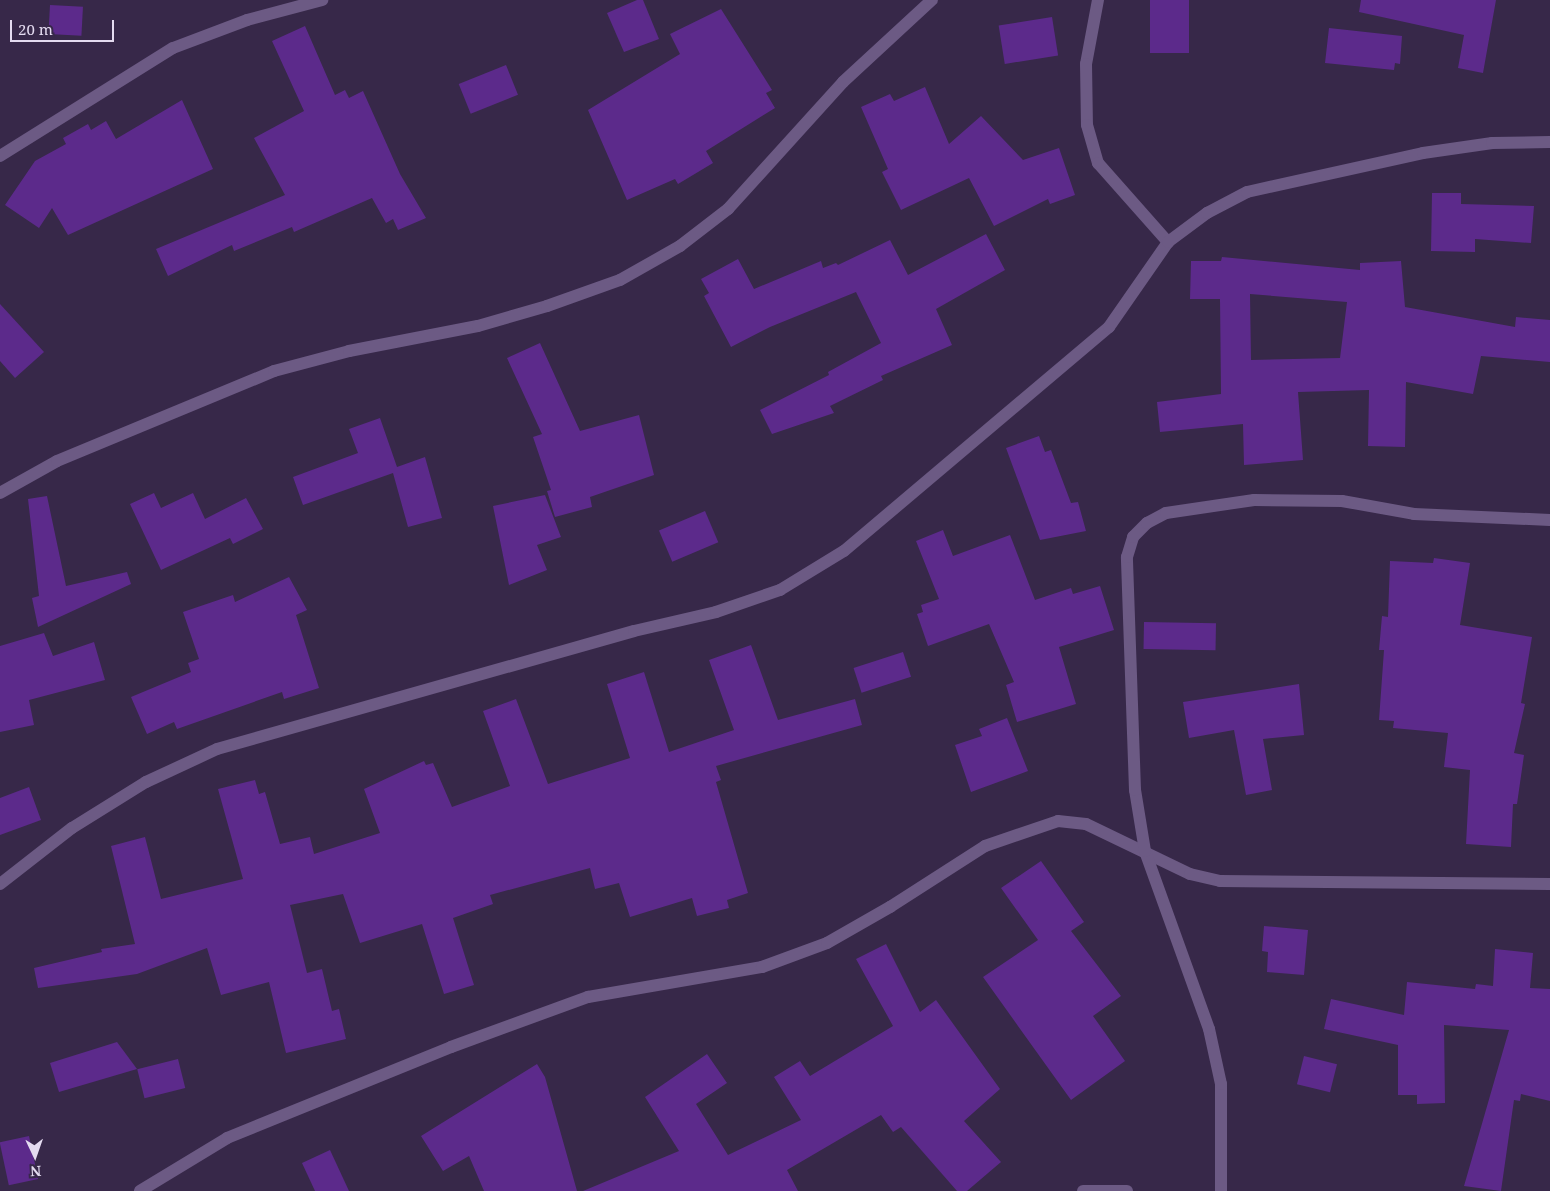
<!DOCTYPE html>
<style>
body{margin:0}
#map{position:relative;width:1550px;height:1191px;overflow:hidden;background:#372849;font-family:"Noto Serif",serif}
div>[style]{position:absolute}
[style*='--x']{left:calc(var(--x)*1px);top:calc(var(--y)*1px);width:calc(var(--w)*1px);rotate:calc(var(--a)*1deg)}
.building>*{inset:0;background:#5c2a8b;transform-origin:0 0}
.street>*{height:12px;margin:-6px;padding:0 6px;transform-origin:6px;border-radius:6px;background:#6c5a84}
span{translate:-50% -50%;white-space:nowrap;text-align:center;line-height:1.15;-webkit-text-stroke:4px #372849;paint-order:stroke}
.north{position:absolute;left:10px;top:1131px;width:50px;height:50px;-webkit-text-stroke:4px #372849;paint-order:stroke;rotate:177deg;font-size:14px;font-weight:700;line-height:20px;text-align:center;color:#e4dbf0}
.north::after{content:'';display:block;margin:auto;width:18px;height:22px;background:#e4dbf0;clip-path:polygon(50% 0,100% 100%,50% 72%,0 100%)}
.scale{position:absolute;left:10px;top:20px;width:104px;height:22px;box-sizing:border-box;border:2px solid #e4dbf0;border-top:0;padding-left:6px;font-size:15px;line-height:18px;white-space:nowrap;color:#e4dbf0;-webkit-text-stroke:4px #372849;paint-order:stroke}
</style>
<div id="map">
<div class="building">
<div style="clip-path:polygon(637px 0,643px 0,659px 39px,624px 52px,607px 13px)"></div>
<div style="left:1150px;top:0;width:39px;height:53px"></div>
<div style="clip-path:polygon(1361px 0,1496px 0,1483px 73px,1458px 68px,1464px 35px,1359px 12px)"></div>
<div style="left:50px;top:5px;width:33px;height:29px;rotate:3deg"></div>
<div style="clip-path:polygon(721px 9px,772px 90px,766px 93px,775px 108px,706px 151px,713px 163px,678px 184px,675px 179px,627px 200px,588px 110px,680px 54px,670px 34px)"></div>
<div style="left:1052px;top:17px;width:39px;height:54px;rotate:81deg"></div>
<div style="clip-path:polygon(305px 26px,335px 95px,345px 90px,349px 98px,363px 91px,400px 174px,426px 218px,398px 230px,393px 219px,386px 223px,372px 198px,294px 232px,292px 227px,234px 251px,232px 245px,168px 276px,156px 249px,285px 195px,254px 138px,304px 111px,272px 41px)"></div>
<div style="clip-path:polygon(1329px 28px,1402px 36px,1400px 64px,1395px 63px,1394px 70px,1325px 63px)"></div>
<div style="left:506px;top:65px;width:32px;height:51px;rotate:68deg"></div>
<div style="clip-path:polygon(925px 87px,949px 144px,981px 116px,1023px 160px,1059px 148px,1075px 195px,1050px 204px,1048px 199px,994px 226px,969px 178px,901px 210px,882px 172px,888px 169px,861px 107px,890px 94px,894px 101px)"></div>
<div style="clip-path:polygon(182px 100px,213px 169px,68px 235px,52px 208px,39px 228px,5px 205px,35px 161px,66px 144px,63px 138px,88px 124px,91px 130px,106px 121px,116px 139px)"></div>
<div style="clip-path:polygon(1432px 193px,1461px 193px,1461px 204px,1534px 206px,1531px 243px,1475px 239px,1475px 252px,1431px 251px)"></div>
<div style="clip-path:polygon(986px 234px,1005px 270px,936px 309px,952px 345px,881px 376px,883px 380px,830px 406px,834px 413px,772px 434px,760px 410px,829px 375px,828px 372px,881px 343px,856px 292px,770px 327px,731px 347px,704px 296px,709px 293px,701px 279px,738px 259px,754px 289px,821px 261px,823px 268px,836px 263px,838px 265px,890px 240px,908px 275px)"></div>
<div style="clip-path:polygon(evenodd,1222px 257px,1360px 270px,1360px 263px,1401px 261px,1405px 307px,1515px 327px,1516px 317px,1550px 320px,1550px 362px,1481px 356px,1473px 394px,1406px 382px,1405px 447px,1368px 446px,1369px 390px,1298px 392px,1303px 460px,1244px 465px,1243px 424px,1160px 432px,1157px 402px,1221px 394px,1220px 299px,1190px 299px,1191px 261px,1221px 261px,1222px 257px,1250px 294px,1347px 302px,1340px 358px,1251px 360px,1250px 294px)"></div>
<div style="clip-path:polygon(0 304px,44px 352px,15px 378px,0 361px)"></div>
<div style="clip-path:polygon(540px 343px,580px 431px,639px 415px,654px 475px,590px 497px,592px 507px,555px 517px,547px 491px,551px 490px,533px 437px,542px 434px,507px 358px)"></div>
<div style="clip-path:polygon(380px 418px,397px 467px,425px 457px,442px 518px,408px 527px,393px 473px,303px 505px,293px 477px,358px 453px,349px 429px)"></div>
<div style="clip-path:polygon(1039px 436px,1045px 452px,1051px 450px,1071px 503px,1078px 502px,1086px 531px,1040px 540px,1006px 448px)"></div>
<div style="clip-path:polygon(154px 493px,161px 508px,193px 493px,205px 519px,246px 498px,263px 529px,233px 544px,230px 538px,161px 570px,130px 504px)"></div>
<div style="clip-path:polygon(545px 495px,561px 537px,537px 545px,547px 570px,509px 585px,493px 506px)"></div>
<div style="clip-path:polygon(47px 496px,66px 586px,127px 572px,131px 584px,38px 627px,32px 598px,39px 596px,28px 499px)"></div>
<div style="left:705px;top:511px;width:34px;height:50px;rotate:67deg"></div>
<div style="clip-path:polygon(943px 530px,953px 556px,1010px 535px,1035px 600px,1071px 588px,1073px 594px,1100px 586px,1114px 630px,1059px 647px,1076px 704px,1017px 722px,1006px 685px,1014px 682px,989px 624px,928px 646px,917px 614px,923px 612px,921px 605px,939px 599px,916px 541px)"></div>
<div style="clip-path:polygon(1434px 558px,1470px 563px,1460px 625px,1532px 637px,1521px 703px,1525px 704px,1514px 753px,1524px 755px,1517px 804px,1513px 804px,1511px 847px,1466px 844px,1470px 770px,1444px 767px,1448px 733px,1393px 728px,1394px 721px,1379px 720px,1384px 650px,1379px 650px,1382px 616px,1388px 617px,1390px 561px,1433px 563px)"></div>
<div style="clip-path:polygon(289px 577px,307px 610px,296px 615px,319px 688px,284px 699px,282px 692px,177px 729px,174px 722px,147px 734px,131px 697px,191px 672px,188px 663px,199px 659px,183px 612px,233px 595px,235px 602px)"></div>
<div style="left:1144px;top:622px;width:72px;height:27px;rotate:1deg"></div>
<div style="clip-path:polygon(44px 633px,53px 656px,94px 642px,105px 680px,29px 700px,34px 725px,0 732px,0 646px)"></div>
<div style="clip-path:polygon(751px 645px,778px 720px,855px 699px,862px 725px,716px 766px,721px 780px,716px 782px,748px 893px,727px 900px,729px 908px,697px 916px,692px 898px,630px 917px,619px 883px,595px 889px,590px 868px,490px 895px,493px 904px,453px 918px,474px 985px,444px 994px,422px 924px,360px 943px,343px 894px,290px 905px,307px 973px,322px 969px,332px 1011px,339px 1009px,346px 1039px,286px 1053px,269px 982px,221px 995px,207px 948px,137px 974px,38px 988px,34px 968px,102px 952px,101px 949px,135px 944px,111px 846px,145px 837px,161px 899px,243px 879px,218px 789px,255px 780px,259px 794px,265px 792px,280px 844px,310px 837px,314px 854px,380px 833px,364px 789px,424px 761px,426px 765px,433px 763px,452px 807px,510px 786px,483px 711px,516px 699px,548px 784px,630px 758px,607px 684px,644px 672px,669px 752px,734px 730px,709px 660px)"></div>
<div style="left:903px;top:652px;width:26px;height:52px;rotate:72deg"></div>
<div style="clip-path:polygon(1299px 684px,1304px 735px,1263px 739px,1272px 790px,1246px 795px,1234px 730px,1189px 738px,1183px 702px)"></div>
<div style="clip-path:polygon(1007px 718px,1028px 771px,971px 792px,955px 745px,982px 736px,979px 729px)"></div>
<div style="clip-path:polygon(29px 787px,41px 820px,0 835px,0 798px)"></div>
<div style="clip-path:polygon(1041px 861px,1084px 922px,1071px 931px,1121px 996px,1093px 1016px,1125px 1061px,1071px 1100px,983px 977px,1038px 940px,1001px 888px)"></div>
<div style="clip-path:polygon(1264px 926px,1308px 930px,1304px 975px,1267px 972px,1268px 952px,1262px 951px)"></div>
<div style="clip-path:polygon(886px 944px,920px 1012px,936px 1000px,1000px 1089px,964px 1121px,1001px 1162px,967px 1191px,957px 1191px,901px 1127px,893px 1132px,881px 1115px,787px 1170px,798px 1191px,583px 1191px,679px 1151px,645px 1097px,707px 1054px,727px 1083px,696px 1104px,728px 1155px,801px 1120px,774px 1077px,800px 1061px,810px 1076px,893px 1026px,856px 959px)"></div>
<div style="clip-path:polygon(1495px 949px,1533px 953px,1530px 988px,1550px 989px,1550px 1101px,1521px 1094px,1520px 1101px,1514px 1100px,1501px 1191px,1464px 1186px,1509px 1030px,1444px 1025px,1445px 1103px,1417px 1104px,1417px 1095px,1398px 1095px,1398px 1045px,1324px 1029px,1331px 999px,1404px 1015px,1407px 982px,1475px 989px,1476px 984px,1493px 986px)"></div>
<div style="clip-path:polygon(117px 1042px,137px 1069px,59px 1092px,50px 1063px)"></div>
<div style="left:1304px;top:1056px;width:34px;height:29px;rotate:14deg"></div>
<div style="left:178px;top:1059px;width:30px;height:42px;rotate:76deg"></div>
<div style="clip-path:polygon(537px 1064px,545px 1077px,577px 1191px,484px 1191px,469px 1156px,443px 1171px,421px 1136px)"></div>
<div style="left:29px;top:1136px;width:44px;height:30px;rotate:78deg"></div>
<div style="clip-path:polygon(330px 1150px,349px 1191px,315px 1191px,302px 1163px)"></div>
</div>
<div class="street">
<div style="--x:1098;--y:0;--w:65;--a:100.6"></div>
<div style="--x:1086;--y:64;--w:61;--a:89.1"></div>
<div style="--x:1087;--y:125;--w:40;--a:74"></div>
<div style="--x:1098;--y:163;--w:106;--a:48.5"></div>
<div style="--x:0;--y:156;--w:204;--a:-32"></div>
<div style="--x:173;--y:48;--w:79;--a:-20.7"></div>
<div style="--x:247;--y:20;--w:78;--a:-14.9"></div>
<div style="--x:0;--y:493;--w:65;--a:-29.3"></div>
<div style="--x:57;--y:461;--w:235;--a:-22.5"></div>
<div style="--x:274;--y:371;--w:78;--a:-14.9"></div>
<div style="--x:349;--y:351;--w:131;--a:-11"></div>
<div style="--x:478;--y:326;--w:72;--a:-16.2"></div>
<div style="--x:547;--y:306;--w:77;--a:-19.6"></div>
<div style="--x:620;--y:280;--w:69;--a:-29.5"></div>
<div style="--x:680;--y:246;--w:61;--a:-37.6"></div>
<div style="--x:728;--y:209;--w:171;--a:-47.8"></div>
<div style="--x:843;--y:82;--w:121;--a:-42.7"></div>
<div style="--x:0;--y:884;--w:91;--a:-37.9"></div>
<div style="--x:72;--y:828;--w:87;--a:-31.9"></div>
<div style="--x:146;--y:782;--w:78;--a:-24.9"></div>
<div style="--x:217;--y:749;--w:433;--a:-15.8"></div>
<div style="--x:634;--y:631;--w:84;--a:-13"></div>
<div style="--x:716;--y:612;--w:68;--a:-19"></div>
<div style="--x:780;--y:590;--w:75;--a:-31.4"></div>
<div style="--x:844;--y:551;--w:347;--a:-40.2"></div>
<div style="--x:1109;--y:327;--w:103;--a:-55.2"></div>
<div style="--x:1168;--y:242;--w:49;--a:-36.6"></div>
<div style="--x:1207;--y:213;--w:45;--a:-27.7"></div>
<div style="--x:1247;--y:192;--w:180;--a:-12.5"></div>
<div style="--x:1423;--y:153;--w:70;--a:-8.2"></div>
<div style="--x:1492;--y:143;--w:58;--a:-1"></div>
<div style="--x:140;--y:1191;--w:102;--a:-31.3"></div>
<div style="--x:227;--y:1138;--w:242;--a:-22.1"></div>
<div style="--x:451;--y:1047;--w:146;--a:-20.1"></div>
<div style="--x:588;--y:997;--w:177;--a:-9.8"></div>
<div style="--x:762;--y:967;--w:69;--a:-20.3"></div>
<div style="--x:827;--y:943;--w:73;--a:-29.7"></div>
<div style="--x:890;--y:907;--w:113;--a:-32.7"></div>
<div style="--x:985;--y:846;--w:77;--a:-18.9"></div>
<div style="--x:1058;--y:821;--w:28;--a:6"></div>
<div style="--x:1086;--y:824;--w:115;--a:25.7"></div>
<div style="--x:1190;--y:874;--w:31;--a:13"></div>
<div style="--x:1220;--y:881;--w:330;--a:0.5"></div>
<div style="--x:1083;--y:1191;--w:44;--a:0"></div>
<div style="--x:1221;--y:1191;--w:107;--a:-90"></div>
<div style="--x:1221;--y:1084;--w:56;--a:-102.3"></div>
<div style="--x:1209;--y:1029;--w:189;--a:-109.8"></div>
<div style="--x:1145;--y:851;--w:62;--a:-99.3"></div>
<div style="--x:1135;--y:790;--w:233;--a:-92"></div>
<div style="--x:1127;--y:557;--w:21;--a:-73"></div>
<div style="--x:1133;--y:537;--w:20;--a:-45"></div>
<div style="--x:1147;--y:523;--w:21;--a:-28"></div>
<div style="--x:1166;--y:513;--w:89;--a:-8.4"></div>
<div style="--x:1254;--y:500;--w:88;--a:0.7"></div>
<div style="--x:1342;--y:501;--w:73;--a:10.2"></div>
<div style="--x:1414;--y:514;--w:136;--a:2.5"></div>
</div>
<div class="north">N</div>
<div class="scale">20 m</div>
</div>
